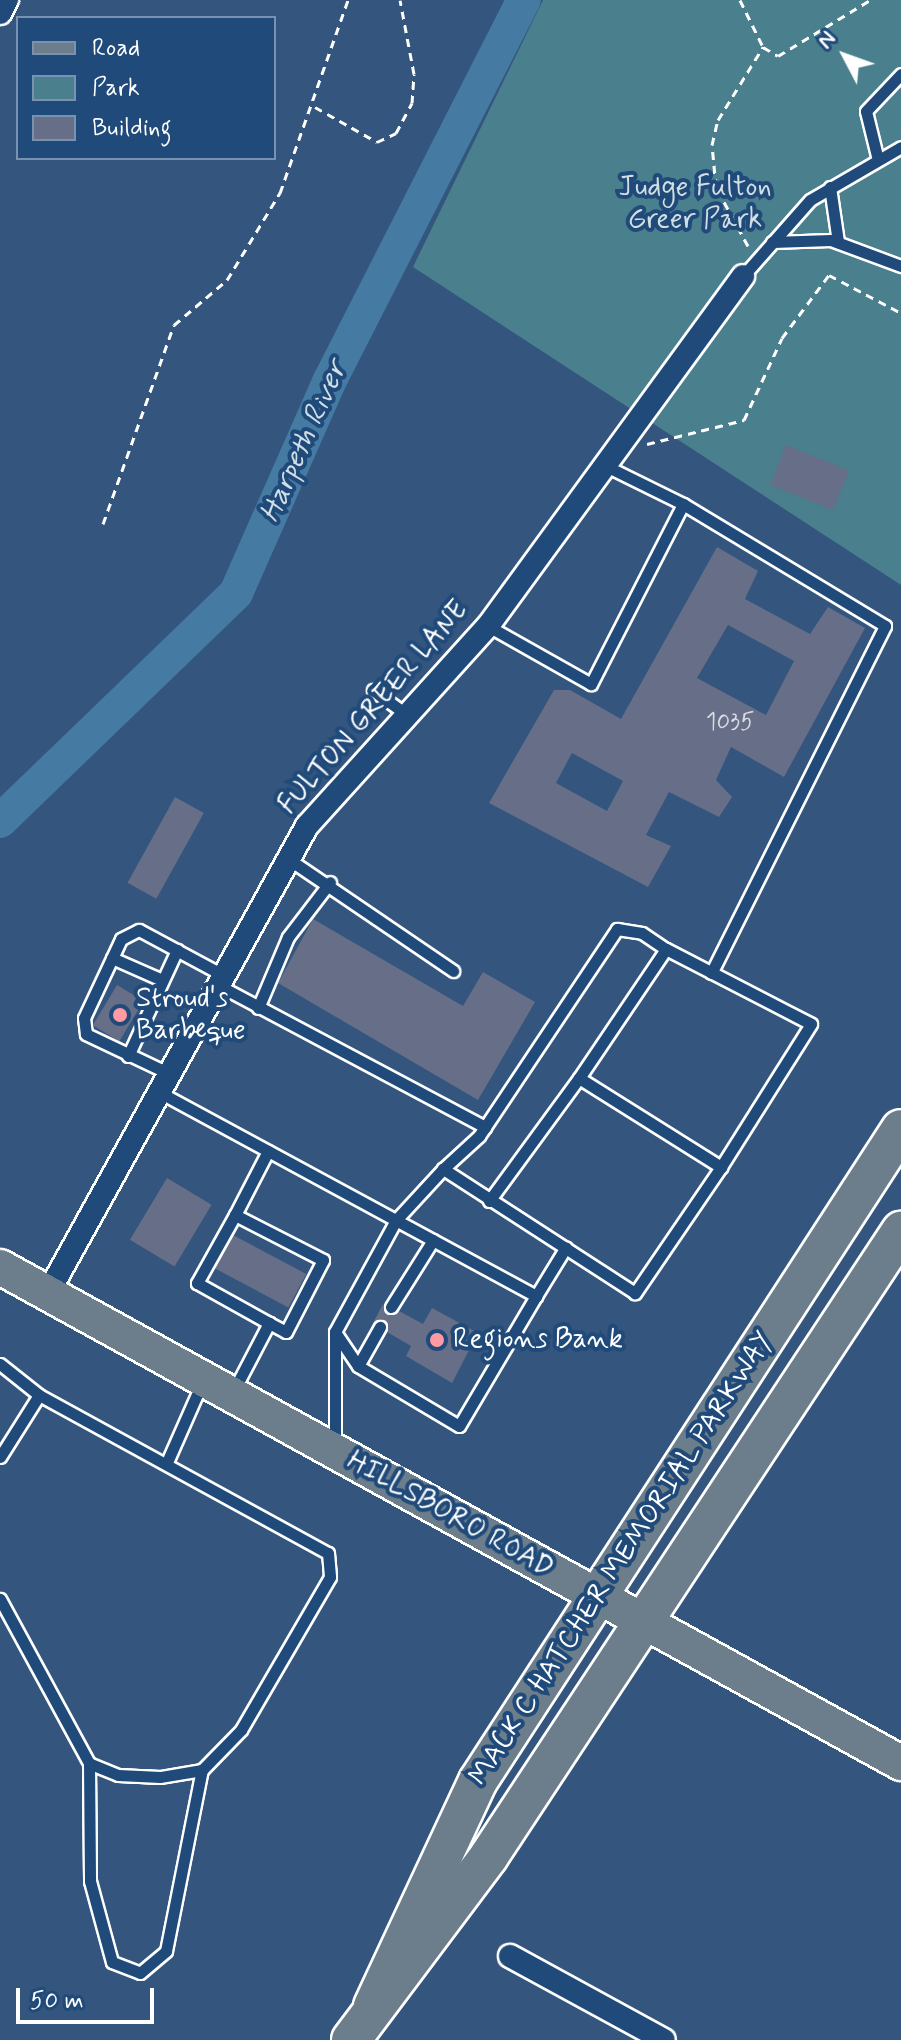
<!DOCTYPE html>
<style>
body{margin:0}
#map{position:relative;width:901px;height:2040px;overflow:hidden;background:#34557e;font-family:Mynerve,sans-serif}
div>[style]{position:absolute}
[style*='--x']{left:calc(var(--x)*1px);top:calc(var(--y)*1px);width:calc(var(--w)*1px);rotate:calc(var(--a)*1deg)}
.green>*{inset:0;background:#4a7f8d}
.river>*{height:34px;margin:-17px;padding:0 17px;transform-origin:17px;border-radius:17px;background:#457ba2}
.building>*{inset:0;background:#666e88;transform-origin:0 0}
.path>*{height:3px;margin-top:-1.5px;transform-origin:0;background:repeating-linear-gradient(90deg,#fff 0 8px,transparent 0 14px)}
.roads{filter:drop-shadow(2px 0 #fff) drop-shadow(-2px 0 #fff) drop-shadow(0 2px #fff) drop-shadow(0 -2px #fff)}
.lane>*{height:11px;margin:-5.5px;padding:0 5.5px;transform-origin:5.5px;border-radius:5.5px;background:#1f4a7a}
.street>*{height:22px;margin:-11px;padding:0 11px;transform-origin:11px;border-radius:11px;background:#1f4a7a}
.primary>*{height:34px;margin:-17px;padding:0 17px;transform-origin:17px;border-radius:17px;background:#6c7d8b}
.highway>*{height:38px;margin:-19px;padding:0 19px;transform-origin:19px;border-radius:19px;background:#6c7d8b}
.dots>*{width:22px;height:22px;translate:-50% -50%;box-sizing:border-box;border:4px solid #1f4a7a;border-radius:50%}
span{translate:-50% -50%;white-space:nowrap;text-align:center;line-height:1.15;-webkit-text-stroke:8px #1f4a7a;paint-order:stroke}
.number-label{font-size:24px;color:#d9dbe1}
.number-label span{-webkit-text-stroke-width:0}
.park-label{font-size:28px;color:#d2dfe2}
.street-label{font-size:28px;color:#fff}
.poi-label{font-size:28px;color:#fff}
.left{translate:0 -50%;text-align:left}
.water-label{font-size:30px;color:#d0dee8;font-style:italic}
.legend{position:absolute;left:16px;top:16px;width:260px;height:144px;box-sizing:border-box;background:#1f4a7a;border:2px solid #7992af;margin:0;padding:10px 14px;list-style:none;font-size:24px;color:#fff}
.legend li{display:flex;align-items:center;gap:16px;height:40px}
.legend b{width:40px;border:2px solid #7992af}
.north{position:absolute;left:805px;top:16px;width:80px;height:80px;-webkit-text-stroke:6px #1f4a7a;paint-order:stroke;rotate:311deg;font-size:22px;font-weight:700;line-height:32px;text-align:center;color:#fff}
.north::after{content:'';display:block;margin:auto;width:28px;height:36px;background:#fff;clip-path:polygon(50% 0,100% 100%,50% 72%,0 100%)}
.scale{position:absolute;left:16px;top:1988px;width:138px;height:36px;box-sizing:border-box;border:4px solid #fff;border-top:0;padding-left:10px;font-size:24px;line-height:28px;white-space:nowrap;color:#fff;-webkit-text-stroke:6px #1f4a7a;paint-order:stroke}
</style>
<div id="map">
<div class="green">
<div style="clip-path:polygon(543px 0,901px 0,901px 585px,413px 267px)"></div>
</div>
<div class="river">
<div style="--x:0;--y:821;--w:328;--a:-44"></div>
<div style="--x:236;--y:593;--w:231;--a:-66.2"></div>
<div style="--x:329;--y:382;--w:429;--a:-63"></div>
</div>
<div class="building">
<div style="left:786px;top:445px;width:68px;height:43px;rotate:22deg"></div>
<div style="clip-path:polygon(evenodd,717px 547px,758px 571px,745px 599px,810px 634px,828px 607px,865px 628px,784px 777px,731px 747px,716px 780px,732px 797px,719px 817px,669px 792px,646px 835px,671px 846px,648px 887px,489px 803px,554px 690px,570px 690px,621px 719px,717px 547px,728px 625px,794px 661px,766px 715px,697px 678px,728px 625px,717px 547px,572px 753px,623px 781px,607px 811px,556px 783px,572px 753px)"></div>
<div style="left:175px;top:797px;width:33px;height:98px;rotate:29deg"></div>
<div style="clip-path:polygon(313px 919px,463px 1006px,483px 972px,535px 1002px,478px 1100px,278px 983px)"></div>
<div style="left:117px;top:985px;width:31px;height:47px;rotate:31deg"></div>
<div style="left:167px;top:1178px;width:52px;height:72px;rotate:31deg"></div>
<div style="left:233px;top:1235px;width:83px;height:38px;rotate:28deg"></div>
<div style="clip-path:polygon(383px 1304px,387px 1315px,399px 1311px,423px 1324px,432px 1308px,478px 1333px,452px 1383px,406px 1356px,411px 1346px,387px 1332px,385px 1320px,373px 1323px)"></div>
</div>
<div class="path">
<div style="--x:740;--y:0;--w:52;--a:63.9"></div>
<div style="--x:763;--y:47;--w:17;--a:31"></div>
<div style="--x:778;--y:56;--w:108;--a:-31.3"></div>
<div style="--x:315;--y:107;--w:71;--a:29.4"></div>
<div style="--x:377;--y:142;--w:21;--a:-25"></div>
<div style="--x:396;--y:133;--w:34;--a:-62"></div>
<div style="--x:412;--y:103;--w:29;--a:-86"></div>
<div style="--x:414;--y:74;--w:75;--a:-100.7"></div>
<div style="--x:748;--y:246;--w:67;--a:-118.5"></div>
<div style="--x:716;--y:187;--w:42;--a:-95.4"></div>
<div style="--x:712;--y:145;--w:26;--a:-77"></div>
<div style="--x:718;--y:120;--w:86;--a:-58.3"></div>
<div style="--x:647;--y:444;--w:100;--a:-13.9"></div>
<div style="--x:744;--y:420;--w:90;--a:-65.1"></div>
<div style="--x:782;--y:338;--w:79;--a:-53.3"></div>
<div style="--x:829;--y:275;--w:81;--a:27.8"></div>
<div style="--x:103;--y:524;--w:211;--a:-70.4"></div>
<div style="--x:174;--y:325;--w:70;--a:-40.3"></div>
<div style="--x:227;--y:280;--w:102;--a:-58.7"></div>
<div style="--x:280;--y:193;--w:205;--a:-70.6"></div>
</div>
<div class="roads">
<div class="lane">
<div style="--x:878;--y:160;--w:50;--a:-103.8"></div>
<div style="--x:866;--y:111;--w:51;--a:-46.6"></div>
<div style="--x:830;--y:187;--w:56;--a:81.7"></div>
<div style="--x:772;--y:242;--w:59;--a:-1.9"></div>
<div style="--x:831;--y:240;--w:75;--a:20.4"></div>
<div style="--x:743;--y:276;--w:101;--a:-48.6"></div>
<div style="--x:810;--y:200;--w:105;--a:-30.2"></div>
<div style="--x:604;--y:465;--w:88;--a:26.3"></div>
<div style="--x:683;--y:504;--w:236;--a:31.1"></div>
<div style="--x:885;--y:626;--w:388;--a:116.6"></div>
<div style="--x:488;--y:626;--w:118;--a:29.4"></div>
<div style="--x:591;--y:684;--w:202;--a:-62.9"></div>
<div style="--x:373;--y:690;--w:42;--a:36.3"></div>
<div style="--x:287;--y:858;--w:201;--a:34.2"></div>
<div style="--x:666;--y:949;--w:163;--a:27.3"></div>
<div style="--x:811;--y:1024;--w:169;--a:122.2"></div>
<div style="--x:112;--y:958;--w:55;--a:23.7"></div>
<div style="--x:216;--y:984;--w:305;--a:28"></div>
<div style="--x:258;--y:1008;--w:77;--a:-67.1"></div>
<div style="--x:288;--y:937;--w:69;--a:-52.6"></div>
<div style="--x:128;--y:1056;--w:117;--a:-65.2"></div>
<div style="--x:168;--y:1073;--w:91;--a:-154.6"></div>
<div style="--x:86;--y:1034;--w:16;--a:-97"></div>
<div style="--x:84;--y:1018;--w:87;--a:-64.9"></div>
<div style="--x:121;--y:939;--w:20;--a:-27"></div>
<div style="--x:139;--y:930;--w:93;--a:28.2"></div>
<div style="--x:159;--y:1092;--w:429;--a:28.4"></div>
<div style="--x:536;--y:1296;--w:151;--a:120.6"></div>
<div style="--x:459;--y:1426;--w:117;--a:-149.3"></div>
<div style="--x:358;--y:1366;--w:41;--a:-124.1"></div>
<div style="--x:489;--y:1201;--w:152;--a:-53.8"></div>
<div style="--x:235;--y:1215;--w:78;--a:119.2"></div>
<div style="--x:197;--y:1283;--w:82;--a:29.1"></div>
<div style="--x:536;--y:1296;--w:57;--a:-58.5"></div>
<div style="--x:391;--y:1307;--w:79;--a:-57.9"></div>
<div style="--x:0;--y:1364;--w:50;--a:38.5"></div>
<div style="--x:358;--y:1366;--w:45;--a:-60.6"></div>
<div style="--x:234;--y:1390;--w:76;--a:-62.4"></div>
<div style="--x:269;--y:1323;--w:19;--a:28"></div>
<div style="--x:286;--y:1332;--w:81;--a:-62.8"></div>
<div style="--x:323;--y:1260;--w:99;--a:-152.9"></div>
<div style="--x:235;--y:1215;--w:72;--a:-62.7"></div>
<div style="--x:335;--y:1447;--w:115;--a:-90"></div>
<div style="--x:335;--y:1332;--w:128;--a:-61.4"></div>
<div style="--x:396;--y:1220;--w:69;--a:-47.3"></div>
<div style="--x:443;--y:1169;--w:49;--a:-42.5"></div>
<div style="--x:479;--y:1136;--w:249;--a:-56.3"></div>
<div style="--x:617;--y:929;--w:25;--a:9"></div>
<div style="--x:642;--y:933;--w:29;--a:34"></div>
<div style="--x:666;--y:949;--w:156;--a:124"></div>
<div style="--x:579;--y:1078;--w:168;--a:32.1"></div>
<div style="--x:721;--y:1167;--w:153;--a:124.3"></div>
<div style="--x:635;--y:1293;--w:229;--a:-147.1"></div>
<div style="--x:0;--y:1457;--w:73;--a:-57.8"></div>
<div style="--x:39;--y:1395;--w:329;--a:28.7"></div>
<div style="--x:328;--y:1553;--w:24;--a:85"></div>
<div style="--x:330;--y:1577;--w:177;--a:120.2"></div>
<div style="--x:241;--y:1730;--w:56;--a:134.3"></div>
<div style="--x:202;--y:1770;--w:43;--a:170.5"></div>
<div style="--x:160;--y:1777;--w:42;--a:-177.3"></div>
<div style="--x:118;--y:1775;--w:31;--a:-158"></div>
<div style="--x:89;--y:1763;--w:187;--a:-118.5"></div>
<div style="--x:168;--y:1460;--w:84;--a:-66.2"></div>
<div style="--x:89;--y:1763;--w:118;--a:89.5"></div>
<div style="--x:90;--y:1881;--w:84;--a:74.8"></div>
<div style="--x:112;--y:1962;--w:30;--a:21"></div>
<div style="--x:140;--y:1973;--w:34;--a:-40"></div>
<div style="--x:166;--y:1951;--w:185;--a:-78.8"></div>
</div>
<div class="street">
<div style="--x:0;--y:13;--w:15;--a:-62"></div>
<div style="--x:48;--y:1293;--w:534;--a:-60.99"></div>
<div style="--x:307;--y:826;--w:270;--a:-47.9"></div>
<div style="--x:488;--y:626;--w:433;--a:-53.9"></div>
<div style="--x:510;--y:1956;--w:175;--a:28.6"></div>
</div>
<div class="primary">
<div style="--x:0;--y:1267;--w:1029;--a:28.83"></div>
</div>
<div class="highway">
<div style="--x:373;--y:2006;--w:248;--a:-65"></div>
<div style="--x:478;--y:1781;--w:777;--a:-57.03"></div>
<div style="--x:351;--y:2040;--w:230;--a:-53.1"></div>
<div style="--x:489;--y:1856;--w:749;--a:-56.61"></div>
</div>
</div>
<div class="dots">
<div style="left:120px;top:1015px;background:#ff9aa2"></div>
<div style="left:437px;top:1340px;background:#ff9aa2"></div>
</div>
<div class="number-label">
<span style="left:730px;top:723px">1035</span>
</div>
<div class="park-label">
<span style="left:695px;top:204px">Judge Fulton<br>Greer Park</span>
</div>
<div class="street-label">
<span style="left:374px;top:708px;rotate:-49deg">FULTON GREER LANE</span>
<span style="left:450px;top:1515px;rotate:29deg">HILLSBORO ROAD</span>
<span style="left:622px;top:1559px;rotate:-57deg">MACK C HATCHER MEMORIAL PARKWAY</span>
</div>
<div class="poi-label">
<span class="left" style="left:136px;top:1015px">Stroud's<br>Barbeque</span>
<span class="left" style="left:453px;top:1340px">Regions Bank</span>
</div>
<div class="water-label">
<span style="left:304px;top:442px;rotate:-66deg">Harpeth River</span>
</div>
<ul class="legend">
<li><b style="height:10px;background:#6c7d8b"></b>Road</li>
<li><b style="height:22px;background:#4a7f8d"></b>Park</li>
<li><b style="height:22px;background:#666e88"></b>Building</li>
</ul>
<div class="north">N</div>
<div class="scale">50 m</div>
</div>
